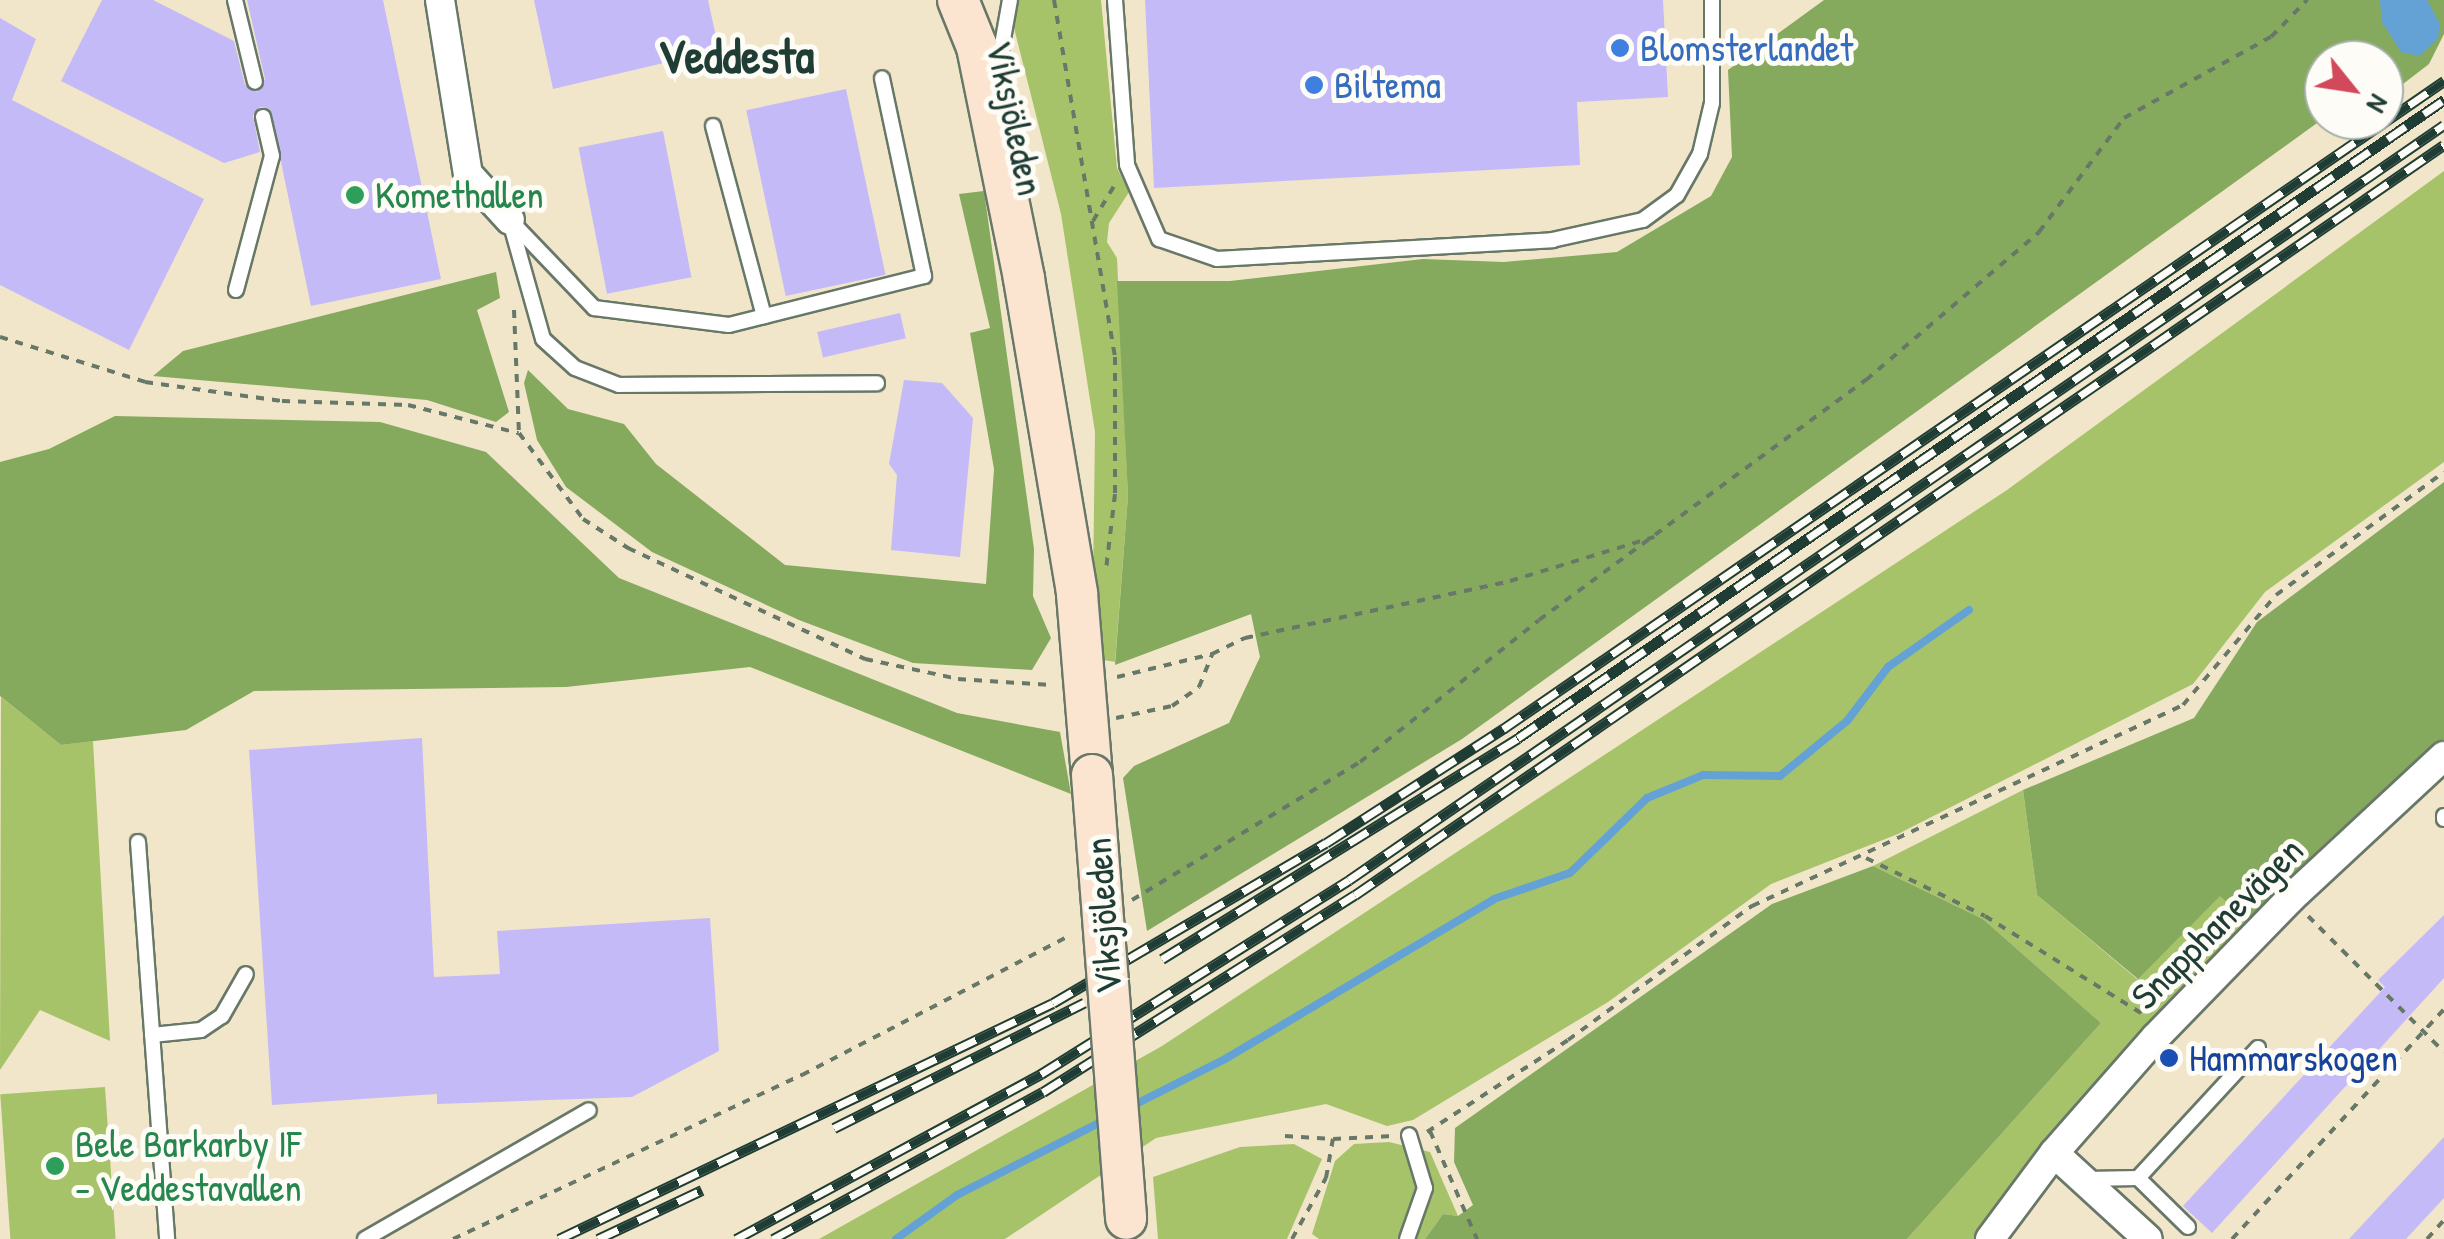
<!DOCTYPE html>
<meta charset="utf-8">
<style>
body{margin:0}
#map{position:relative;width:2444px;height:1239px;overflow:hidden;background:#f1e6ca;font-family:"Patrick Hand",sans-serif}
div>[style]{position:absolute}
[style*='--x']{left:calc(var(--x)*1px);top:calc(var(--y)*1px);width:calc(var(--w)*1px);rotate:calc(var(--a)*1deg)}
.green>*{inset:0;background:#a7c369;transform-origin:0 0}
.forest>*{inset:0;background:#85a95d}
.water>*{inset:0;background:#64a2d6}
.stream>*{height:8px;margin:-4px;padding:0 4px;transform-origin:4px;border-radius:4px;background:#64a2d6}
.building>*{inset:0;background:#c4baf7;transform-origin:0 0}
.path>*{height:4px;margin-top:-2px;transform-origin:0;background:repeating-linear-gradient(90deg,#687868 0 8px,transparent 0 16px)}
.roads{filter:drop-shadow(2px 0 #687868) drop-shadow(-2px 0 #687868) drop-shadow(0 2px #687868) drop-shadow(0 -2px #687868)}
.lane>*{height:14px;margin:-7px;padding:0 7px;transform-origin:7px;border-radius:7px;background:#fff}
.street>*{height:28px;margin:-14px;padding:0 14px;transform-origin:14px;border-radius:14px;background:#fff}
.secondary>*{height:40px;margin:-20px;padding:0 20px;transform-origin:20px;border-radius:20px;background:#fce5d0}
.rail>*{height:11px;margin-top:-5.5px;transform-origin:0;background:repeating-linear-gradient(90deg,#fdfcf7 0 22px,#1f3d34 0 44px);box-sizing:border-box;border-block:2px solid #1f3d34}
.bridges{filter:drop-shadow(2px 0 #687868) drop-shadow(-2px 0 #687868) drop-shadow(0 2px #687868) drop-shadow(0 -2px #687868)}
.secondary-bridge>*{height:40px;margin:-20px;padding:0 20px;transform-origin:20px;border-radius:20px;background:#fce5d0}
.dots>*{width:28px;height:28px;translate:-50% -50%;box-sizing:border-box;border:5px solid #fdfcf7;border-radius:50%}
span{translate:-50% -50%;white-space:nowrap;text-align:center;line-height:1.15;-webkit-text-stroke:10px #fdfcf7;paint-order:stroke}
.shop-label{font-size:38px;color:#366cbe}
.left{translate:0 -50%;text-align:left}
.street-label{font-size:38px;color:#1f3d34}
.leisure-label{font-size:38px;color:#27864d}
.transit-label{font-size:38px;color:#164399}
.district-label{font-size:48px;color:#1f3d34;font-weight:700}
.north{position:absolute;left:2304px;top:40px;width:100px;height:100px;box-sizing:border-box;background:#fdfcf7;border:2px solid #a4b0a9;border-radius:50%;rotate:120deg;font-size:28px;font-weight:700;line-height:40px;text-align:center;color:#1f3d34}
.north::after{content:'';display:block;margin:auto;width:35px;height:45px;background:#d1495b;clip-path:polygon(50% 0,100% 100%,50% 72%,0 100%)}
</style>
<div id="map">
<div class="green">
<div style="clip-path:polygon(1016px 0,1101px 0,1117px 168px,1129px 192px,1109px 223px,1107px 242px,1117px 258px,1128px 496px,1115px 662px,1092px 658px,1095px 432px,1061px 214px,1013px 24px)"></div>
<div style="clip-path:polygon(2444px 171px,2444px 462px,2265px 592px,2193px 684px,1898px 834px,1771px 884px,1608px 1002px,1413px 1120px,1387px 1126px,1326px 1104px,1156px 1138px,1005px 1239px,819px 1239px,1162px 1046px,2007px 490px)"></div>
<div style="clip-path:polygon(1px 697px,61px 745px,93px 741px,110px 1041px,40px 1010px,0 1070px)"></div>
<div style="clip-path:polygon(2023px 790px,2037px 895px,2137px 979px,2220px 895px,2249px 921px,2153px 1021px,1976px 1239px,1907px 1239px,2101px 1023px,1983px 919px,1873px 866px)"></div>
<div style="left:105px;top:1087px;width:152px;height:105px;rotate:86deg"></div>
<div style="clip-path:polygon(1389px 1142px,1430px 1152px,1458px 1216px,1443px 1214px,1425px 1239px,1319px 1239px,1312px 1234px,1335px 1161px,1354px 1144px)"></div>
<div style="clip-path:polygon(1294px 1144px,1322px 1159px,1287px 1239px,1158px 1239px,1153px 1177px,1240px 1147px)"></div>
</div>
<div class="forest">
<div style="clip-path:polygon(1824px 0,2444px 0,2444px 34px,2429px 64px,2403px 84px,2384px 78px,2384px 60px,2324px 60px,2324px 118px,1462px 739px,1147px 931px,1123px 778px,1134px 766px,1229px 723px,1260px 657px,1251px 614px,1115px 665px,1128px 496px,1117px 281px,1230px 281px,1423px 259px,1504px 262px,1617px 252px,1711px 196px,1732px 157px,1728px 70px)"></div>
<div style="clip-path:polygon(984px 191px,1034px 549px,1033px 596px,1051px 638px,1032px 670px,913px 663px,799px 620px,652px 552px,566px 487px,537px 440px,524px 383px,528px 370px,568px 409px,624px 424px,656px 464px,785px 565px,986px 584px,994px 469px,970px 333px,990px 328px,959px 194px)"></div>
<div style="clip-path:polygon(496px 272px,500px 298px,477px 310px,509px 412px,496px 422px,427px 400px,153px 376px,183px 351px)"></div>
<div style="clip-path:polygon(115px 416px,380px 422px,486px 452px,619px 578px,957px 713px,1060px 732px,1071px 794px,750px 667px,566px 687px,254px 691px,186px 730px,61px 745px,0 696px,0 462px,49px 449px)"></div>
<div style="clip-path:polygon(2444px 482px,2444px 739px,2249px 921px,2220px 896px,2138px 979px,2037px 895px,2023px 790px,2194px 718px,2257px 622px)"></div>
<div style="clip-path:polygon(1873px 866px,1983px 919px,2101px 1023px,1907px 1239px,1425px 1239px,1443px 1214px,1458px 1216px,1473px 1205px,1454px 1162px,1455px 1128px,1772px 904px)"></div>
</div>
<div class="water">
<div style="clip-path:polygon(2380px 0,2427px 0,2440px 24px,2438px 39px,2419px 56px,2401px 52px,2382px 22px)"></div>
</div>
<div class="stream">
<div style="--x:1130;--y:1107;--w:106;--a:-26.8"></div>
<div style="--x:1225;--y:1059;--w:313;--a:-30.7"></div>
<div style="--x:1494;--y:899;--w:80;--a:-18.9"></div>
<div style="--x:1570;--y:873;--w:107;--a:-44.2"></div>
<div style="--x:1647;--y:798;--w:61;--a:-22.3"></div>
<div style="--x:1703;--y:775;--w:77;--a:0.7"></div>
<div style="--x:1780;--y:776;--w:87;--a:-39.4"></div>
<div style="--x:1847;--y:721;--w:68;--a:-52.8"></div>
<div style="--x:1888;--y:667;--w:99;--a:-35.1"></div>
<div style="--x:896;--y:1239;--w:75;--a:-35.8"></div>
<div style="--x:957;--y:1195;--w:166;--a:-26.9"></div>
</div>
<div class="building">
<div style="clip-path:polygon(102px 0,153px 0,234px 41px,245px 85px,257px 92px,265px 79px,247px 0,383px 0,441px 279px,311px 306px,270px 109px,260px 107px,253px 115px,260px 152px,224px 163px,61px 81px)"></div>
<div style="clip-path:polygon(534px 0,708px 0,719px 50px,553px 89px)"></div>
<div style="clip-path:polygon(1145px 0,1663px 0,1668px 97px,1577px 102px,1580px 165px,1154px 188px)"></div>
<div style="clip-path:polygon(0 18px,36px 39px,12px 100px,204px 199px,129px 350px,0 285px)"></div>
<div style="left:846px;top:89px;width:190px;height:102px;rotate:78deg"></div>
<div style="left:663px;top:131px;width:149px;height:86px;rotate:79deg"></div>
<div style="left:900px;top:313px;width:26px;height:85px;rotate:77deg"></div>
<div style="clip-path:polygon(904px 380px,942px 383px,973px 418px,960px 557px,891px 550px,897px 475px,889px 464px)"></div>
<div style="clip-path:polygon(422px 738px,434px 977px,500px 974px,497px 931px,710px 918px,719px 1051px,632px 1097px,437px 1104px,437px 1094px,272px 1105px,249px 750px)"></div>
<div style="clip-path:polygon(2444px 915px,2444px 978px,2212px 1233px,2183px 1206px,2385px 987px,2378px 980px)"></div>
<div style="clip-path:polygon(2444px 1137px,2444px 1198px,2406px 1239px,2349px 1239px)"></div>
</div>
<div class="path">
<div style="--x:1054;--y:0;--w:362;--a:80.3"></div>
<div style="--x:1115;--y:357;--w:137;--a:90"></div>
<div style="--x:1115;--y:494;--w:76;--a:96.8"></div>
<div style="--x:1093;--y:221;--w:41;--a:-59"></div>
<div style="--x:514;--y:310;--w:123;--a:87.7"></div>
<div style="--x:519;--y:433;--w:107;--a:53.3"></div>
<div style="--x:583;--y:519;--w:54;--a:32.8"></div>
<div style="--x:628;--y:548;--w:262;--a:25.1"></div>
<div style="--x:865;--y:659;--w:95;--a:12.1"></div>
<div style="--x:958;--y:679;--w:94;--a:3.7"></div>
<div style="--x:0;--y:337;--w:152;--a:17.2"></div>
<div style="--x:145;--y:382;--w:138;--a:7.9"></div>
<div style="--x:282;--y:401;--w:126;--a:1.8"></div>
<div style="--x:408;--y:405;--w:114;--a:14.3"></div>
<div style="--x:1117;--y:677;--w:98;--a:-13.6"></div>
<div style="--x:1212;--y:654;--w:37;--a:-26"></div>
<div style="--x:1245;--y:638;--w:271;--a:-12.1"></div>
<div style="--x:1510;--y:581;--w:151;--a:-17"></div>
<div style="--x:1116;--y:718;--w:57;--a:-12.1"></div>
<div style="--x:1172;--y:706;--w:33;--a:-35"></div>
<div style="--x:1199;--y:687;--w:35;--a:-68"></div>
<div style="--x:1866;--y:858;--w:132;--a:26"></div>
<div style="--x:1985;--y:916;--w:187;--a:31.9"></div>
<div style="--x:1132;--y:900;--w:267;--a:-31.2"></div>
<div style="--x:1360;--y:762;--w:228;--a:-38.4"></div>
<div style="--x:1539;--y:620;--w:406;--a:-36.3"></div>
<div style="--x:1866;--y:380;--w:228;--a:-40.5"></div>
<div style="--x:2039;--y:232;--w:142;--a:-53.3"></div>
<div style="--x:2124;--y:118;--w:168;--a:-28.9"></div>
<div style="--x:2271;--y:37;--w:52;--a:-45.8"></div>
<div style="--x:2308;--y:916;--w:192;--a:45"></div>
<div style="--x:1430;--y:1131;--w:118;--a:66.5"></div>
<div style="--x:1427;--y:1132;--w:168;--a:-33.1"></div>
<div style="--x:1568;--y:1040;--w:228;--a:-36.1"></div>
<div style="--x:1752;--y:906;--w:476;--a:-25"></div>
<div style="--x:2183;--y:705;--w:144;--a:-49.8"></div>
<div style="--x:2276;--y:595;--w:208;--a:-36.2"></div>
<div style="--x:1285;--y:1136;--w:48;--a:3.6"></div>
<div style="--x:453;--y:1239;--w:386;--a:-25.2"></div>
<div style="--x:802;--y:1075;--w:303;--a:-27.5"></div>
<div style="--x:1292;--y:1239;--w:70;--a:-60.9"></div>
<div style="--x:1326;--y:1178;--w:40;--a:-80"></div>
<div style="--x:1333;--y:1139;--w:60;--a:-2.9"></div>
<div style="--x:2232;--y:1239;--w:313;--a:-47.3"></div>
<div style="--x:2427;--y:1239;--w:25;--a:-48"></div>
</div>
<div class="roads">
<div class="lane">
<div style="--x:235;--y:0;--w:84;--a:76.3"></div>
<div style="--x:1115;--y:0;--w:165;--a:85.8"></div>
<div style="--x:1127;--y:165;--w:81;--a:66.6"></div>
<div style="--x:1159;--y:239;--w:61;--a:19"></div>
<div style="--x:1217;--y:259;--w:336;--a:-3.2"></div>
<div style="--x:1552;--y:240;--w:93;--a:-12.4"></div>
<div style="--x:1643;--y:220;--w:42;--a:-36.3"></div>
<div style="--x:1677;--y:195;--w:47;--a:-60.7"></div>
<div style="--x:1700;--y:154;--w:52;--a:-76.8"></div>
<div style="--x:1712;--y:103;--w:103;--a:-90"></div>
<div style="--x:1000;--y:56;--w:57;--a:-79.9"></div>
<div style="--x:713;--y:126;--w:197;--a:75"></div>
<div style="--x:510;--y:220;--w:122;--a:46.3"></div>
<div style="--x:594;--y:308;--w:136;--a:7.2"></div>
<div style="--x:729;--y:325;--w:201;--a:-14.1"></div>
<div style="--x:924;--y:276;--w:202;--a:-102"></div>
<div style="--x:511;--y:225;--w:118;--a:74.3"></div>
<div style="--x:543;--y:339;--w:43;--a:42.2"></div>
<div style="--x:575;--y:368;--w:47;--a:21.1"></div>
<div style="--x:619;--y:385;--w:258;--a:-0.4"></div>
<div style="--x:236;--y:290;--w:139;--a:-75"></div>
<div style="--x:272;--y:156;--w:40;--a:-103"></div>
<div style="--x:2444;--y:816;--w:3;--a:90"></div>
<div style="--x:138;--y:842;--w:398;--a:85.8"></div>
<div style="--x:152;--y:1035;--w:49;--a:-5.8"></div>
<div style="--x:201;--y:1030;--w:25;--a:-34"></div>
<div style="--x:222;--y:1016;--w:48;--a:-60.3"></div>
<div style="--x:2138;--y:1178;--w:70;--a:44.4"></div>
<div style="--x:2086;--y:1179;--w:52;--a:-1.1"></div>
<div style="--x:2138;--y:1178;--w:177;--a:-47.3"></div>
<div style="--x:365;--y:1239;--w:258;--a:-29.9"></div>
<div style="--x:1407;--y:1239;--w:54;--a:-70.6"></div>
<div style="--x:1425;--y:1188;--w:55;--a:-106.8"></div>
</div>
<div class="street">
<div style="--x:440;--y:0;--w:176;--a:80.9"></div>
<div style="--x:468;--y:174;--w:62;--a:47.6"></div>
<div style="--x:2054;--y:1153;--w:127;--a:42.5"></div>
<div style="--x:1990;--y:1239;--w:107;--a:-53.3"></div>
<div style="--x:2054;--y:1153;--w:154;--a:-48.7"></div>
<div style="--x:2156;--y:1037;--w:192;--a:-45.8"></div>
<div style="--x:2290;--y:899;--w:210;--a:-42.9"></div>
</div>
<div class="secondary">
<div style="--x:958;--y:0;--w:51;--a:68"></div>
<div style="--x:977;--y:47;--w:237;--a:78.5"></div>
<div style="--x:1024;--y:279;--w:319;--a:80.4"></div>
<div style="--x:1077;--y:594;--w:182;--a:85.3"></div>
</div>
</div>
<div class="rail">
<div style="--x:1162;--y:959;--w:419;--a:-31.8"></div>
<div style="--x:1518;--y:738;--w:1125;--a:-34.57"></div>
<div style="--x:834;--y:1128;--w:280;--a:-26.6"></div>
<div style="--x:559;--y:1239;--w:547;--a:-25.54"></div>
<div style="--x:1053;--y:1003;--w:316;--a:-30.4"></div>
<div style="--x:1326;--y:843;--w:211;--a:-32.8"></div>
<div style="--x:1503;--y:729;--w:1143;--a:-34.55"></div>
<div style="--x:598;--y:1239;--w:115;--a:-25.2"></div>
<div style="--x:736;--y:1239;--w:347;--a:-28.4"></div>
<div style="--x:1041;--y:1074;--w:364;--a:-32.2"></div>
<div style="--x:1349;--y:880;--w:1330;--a:-34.59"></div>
<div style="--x:773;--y:1239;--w:307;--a:-28.6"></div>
<div style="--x:1043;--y:1092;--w:369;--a:-32.3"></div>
<div style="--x:1355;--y:895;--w:1322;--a:-34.56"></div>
</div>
<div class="bridges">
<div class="secondary-bridge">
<div style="--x:1092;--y:775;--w:445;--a:85.6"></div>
</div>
</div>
<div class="dots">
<div style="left:1620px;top:48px;background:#3f7fe0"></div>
<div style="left:1314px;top:85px;background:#3f7fe0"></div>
<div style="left:355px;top:195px;background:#2e9e5b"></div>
<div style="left:2169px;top:1058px;background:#1a4fb4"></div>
<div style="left:55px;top:1166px;background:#2e9e5b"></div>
</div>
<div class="shop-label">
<span class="left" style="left:1640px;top:48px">Blomsterlandet</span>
<span class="left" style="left:1334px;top:85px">Biltema</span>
</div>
<div class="street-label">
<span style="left:1015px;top:118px;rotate:78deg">Viksjöleden</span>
<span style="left:1103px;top:916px;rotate:-94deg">Viksjöleden</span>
<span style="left:2217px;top:923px;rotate:-45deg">Snapphanevägen</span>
</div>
<div class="leisure-label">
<span class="left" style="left:375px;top:195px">Komethallen</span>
<span class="left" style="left:75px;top:1166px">Bele Barkarby IF<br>- Veddestavallen</span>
</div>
<div class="transit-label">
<span class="left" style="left:2189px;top:1058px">Hammarskogen</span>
</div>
<div class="district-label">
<span style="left:736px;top:56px">Veddesta</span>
</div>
<div class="north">N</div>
</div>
